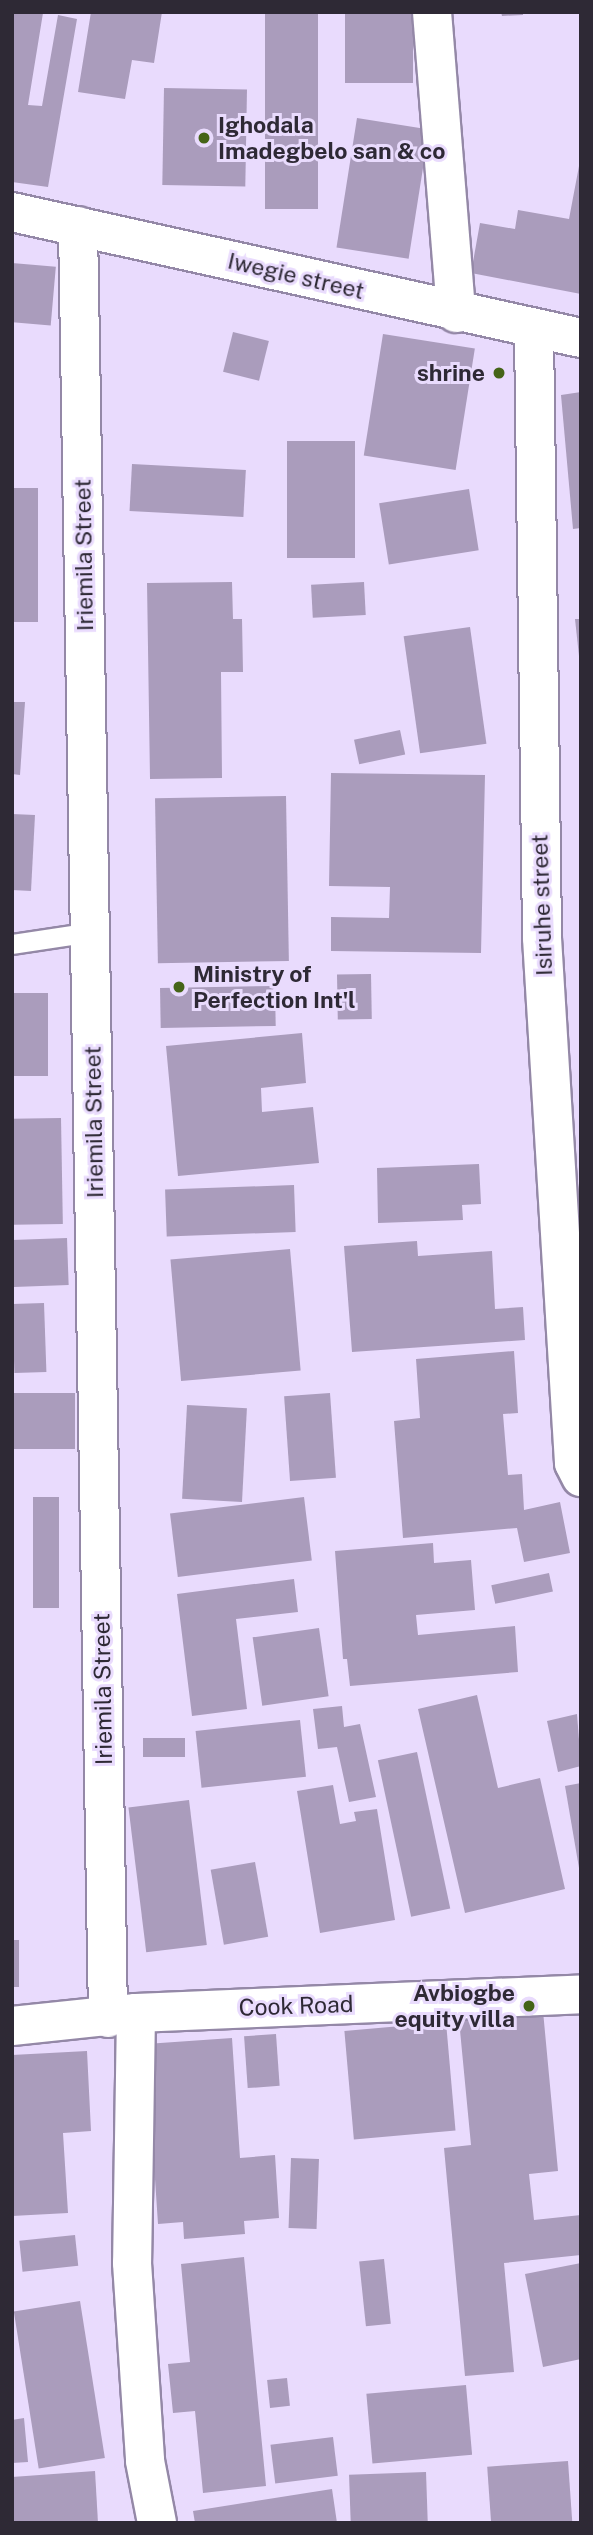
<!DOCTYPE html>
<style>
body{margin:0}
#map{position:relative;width:593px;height:2535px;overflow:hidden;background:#e9dbfd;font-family:"Public Sans",sans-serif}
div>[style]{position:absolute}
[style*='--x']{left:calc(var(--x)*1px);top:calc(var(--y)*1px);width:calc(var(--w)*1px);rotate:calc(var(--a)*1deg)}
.building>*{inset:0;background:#aa9cbc;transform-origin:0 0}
.roads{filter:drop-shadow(2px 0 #9488a7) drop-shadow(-2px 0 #9488a7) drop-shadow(0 2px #9488a7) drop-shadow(0 -2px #9488a7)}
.lane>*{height:19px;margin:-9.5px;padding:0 9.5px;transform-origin:9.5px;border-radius:9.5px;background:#fff}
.street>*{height:38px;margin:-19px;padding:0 19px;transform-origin:19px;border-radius:19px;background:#fff}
.dots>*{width:19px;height:19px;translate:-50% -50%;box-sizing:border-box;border:4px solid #e9dbfd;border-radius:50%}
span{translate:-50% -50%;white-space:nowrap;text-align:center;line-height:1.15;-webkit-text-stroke:6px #e9dbfd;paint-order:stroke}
.poi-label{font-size:23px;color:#2e2935;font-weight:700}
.left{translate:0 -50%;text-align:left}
.right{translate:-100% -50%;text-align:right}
.street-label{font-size:23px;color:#2e2935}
.frame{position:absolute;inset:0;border:14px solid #2e2935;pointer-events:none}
</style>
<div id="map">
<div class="building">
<div style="clip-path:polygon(12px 12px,43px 13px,28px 105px,42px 106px,58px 15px,77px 19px,48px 187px,12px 182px)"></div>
<div style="clip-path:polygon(91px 12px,162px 12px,154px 63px,132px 60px,125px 99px,78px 92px)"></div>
<div style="left:265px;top:12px;width:53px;height:197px"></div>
<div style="left:345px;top:12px;width:68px;height:71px"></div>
<div style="clip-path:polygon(501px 12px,523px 12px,523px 15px,502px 16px)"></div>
<div style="left:164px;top:88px;width:83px;height:97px;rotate:1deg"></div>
<div style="left:357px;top:118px;width:73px;height:131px;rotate:9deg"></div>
<div style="clip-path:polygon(579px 166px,581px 294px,471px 273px,480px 223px,515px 229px,518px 210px,569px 219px)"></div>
<div style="left:12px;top:263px;width:44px;height:59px;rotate:5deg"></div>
<div style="left:233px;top:332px;width:37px;height:41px;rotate:14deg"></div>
<div style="left:383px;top:334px;width:93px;height:123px;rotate:9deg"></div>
<div style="clip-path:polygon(581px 392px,581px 528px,573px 529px,561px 395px)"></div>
<div style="left:287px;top:441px;width:68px;height:117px"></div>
<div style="left:132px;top:464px;width:114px;height:47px;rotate:3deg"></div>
<div style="left:12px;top:488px;width:26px;height:134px"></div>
<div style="left:469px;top:489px;width:62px;height:91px;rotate:81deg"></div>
<div style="clip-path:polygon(232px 582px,233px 619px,242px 619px,243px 672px,221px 672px,222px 778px,150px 779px,147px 583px)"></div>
<div style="left:364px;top:582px;width:33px;height:53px;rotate:87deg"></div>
<div style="clip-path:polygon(575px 619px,581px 619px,581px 656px,579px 656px)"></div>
<div style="left:470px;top:627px;width:118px;height:67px;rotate:82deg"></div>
<div style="clip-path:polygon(12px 702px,25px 702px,20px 775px,12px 774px)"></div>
<div style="left:400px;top:730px;width:25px;height:47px;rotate:78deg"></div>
<div style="clip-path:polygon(331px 773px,485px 775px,481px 953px,331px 951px,331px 917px,389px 918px,390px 887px,329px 886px)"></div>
<div style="left:286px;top:796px;width:165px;height:131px;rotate:89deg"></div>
<div style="clip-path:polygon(12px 814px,35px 815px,31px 891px,12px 890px)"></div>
<div style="left:371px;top:974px;width:45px;height:34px;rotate:89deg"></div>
<div style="left:275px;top:986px;width:40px;height:115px;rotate:89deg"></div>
<div style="left:12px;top:993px;width:36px;height:83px"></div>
<div style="clip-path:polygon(302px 1033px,306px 1083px,261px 1088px,262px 1112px,313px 1107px,319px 1163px,178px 1176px,166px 1046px)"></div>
<div style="left:61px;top:1118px;width:106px;height:49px;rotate:89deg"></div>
<div style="clip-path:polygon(479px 1164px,481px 1204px,462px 1205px,463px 1220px,378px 1223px,377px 1168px)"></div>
<div style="left:294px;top:1185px;width:47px;height:129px;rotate:88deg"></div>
<div style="left:67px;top:1238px;width:47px;height:55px;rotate:88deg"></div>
<div style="clip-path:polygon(417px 1241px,418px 1256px,492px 1251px,495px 1309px,523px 1307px,525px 1340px,352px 1352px,344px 1246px)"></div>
<div style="left:290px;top:1249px;width:122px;height:120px;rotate:85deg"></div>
<div style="left:44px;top:1303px;width:69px;height:32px;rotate:88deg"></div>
<div style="clip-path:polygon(514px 1351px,518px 1413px,503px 1414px,508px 1475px,522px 1474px,524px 1510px,560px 1502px,570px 1553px,524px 1562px,517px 1528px,403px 1538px,394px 1421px,420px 1418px,416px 1359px)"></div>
<div style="left:12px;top:1393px;width:63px;height:56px"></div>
<div style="left:330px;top:1393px;width:85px;height:46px;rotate:86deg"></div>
<div style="left:187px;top:1405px;width:60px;height:94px;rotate:3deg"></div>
<div style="left:33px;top:1497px;width:26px;height:111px"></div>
<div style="left:304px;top:1497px;width:64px;height:135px;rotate:83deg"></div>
<div style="clip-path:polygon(433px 1543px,434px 1563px,471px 1560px,475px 1610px,416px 1615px,418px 1635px,515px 1626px,518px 1672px,350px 1686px,347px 1659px,343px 1659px,335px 1551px)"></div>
<div style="left:549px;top:1573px;width:19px;height:59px;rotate:78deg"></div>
<div style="clip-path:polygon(294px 1579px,298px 1612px,236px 1619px,247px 1709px,192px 1716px,177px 1594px)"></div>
<div style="left:319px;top:1628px;width:69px;height:67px;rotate:82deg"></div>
<div style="clip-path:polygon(477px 1695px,498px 1788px,540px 1778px,565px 1889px,465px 1913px,418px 1709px)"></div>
<div style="clip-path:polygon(342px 1706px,344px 1727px,360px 1724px,376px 1797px,349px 1802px,337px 1747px,318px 1749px,313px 1709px)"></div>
<div style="clip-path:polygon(577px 1714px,581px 1766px,558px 1772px,547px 1721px)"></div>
<div style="left:300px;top:1720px;width:57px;height:105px;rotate:84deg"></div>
<div style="left:143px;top:1738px;width:42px;height:19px"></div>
<div style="left:417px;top:1752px;width:160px;height:40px;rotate:78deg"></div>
<div style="clip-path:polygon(581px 1783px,581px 1868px,579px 1868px,565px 1786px)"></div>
<div style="clip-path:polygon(333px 1785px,340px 1824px,356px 1821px,354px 1812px,377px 1809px,395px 1920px,320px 1933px,297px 1791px)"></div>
<div style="left:189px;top:1800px;width:146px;height:61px;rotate:83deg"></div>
<div style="left:255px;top:1862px;width:76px;height:45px;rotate:80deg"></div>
<div style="left:12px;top:1940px;width:7px;height:47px"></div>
<div style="clip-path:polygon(543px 2011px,558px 2171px,529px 2174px,534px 2220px,581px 2215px,581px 2255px,504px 2263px,514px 2372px,465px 2376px,444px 2148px,471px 2145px,459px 2020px)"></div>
<div style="left:446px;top:2022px;width:109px;height:102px;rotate:85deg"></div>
<div style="left:276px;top:2034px;width:52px;height:32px;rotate:86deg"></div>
<div style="clip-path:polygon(232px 2038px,240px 2158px,275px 2155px,279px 2218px,244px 2221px,245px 2234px,184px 2239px,183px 2222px,158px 2224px,146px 2044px)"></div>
<div style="clip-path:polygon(87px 2051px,91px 2131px,63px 2133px,68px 2213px,12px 2216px,12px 2055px)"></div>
<div style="left:291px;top:2158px;width:28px;height:70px;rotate:2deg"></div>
<div style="left:75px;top:2235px;width:31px;height:56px;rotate:84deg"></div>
<div style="clip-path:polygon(244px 2257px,266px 2486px,203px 2493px,195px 2411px,173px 2413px,168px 2364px,190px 2362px,181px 2264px)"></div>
<div style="left:384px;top:2259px;width:65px;height:25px;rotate:84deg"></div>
<div style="clip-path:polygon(581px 2263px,581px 2359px,543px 2367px,525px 2274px)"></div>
<div style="left:80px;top:2301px;width:159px;height:67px;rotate:81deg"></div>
<div style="left:287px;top:2378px;width:28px;height:20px;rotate:84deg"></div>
<div style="left:466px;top:2385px;width:70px;height:100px;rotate:85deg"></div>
<div style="clip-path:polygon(24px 2418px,28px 2462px,12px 2463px,12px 2420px)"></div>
<div style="left:333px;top:2437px;width:39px;height:63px;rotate:83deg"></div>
<div style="left:568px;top:2461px;width:62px;height:81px;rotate:86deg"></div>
<div style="clip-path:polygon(95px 2471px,98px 2523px,12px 2523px,12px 2477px)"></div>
<div style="left:426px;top:2472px;width:51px;height:77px;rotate:88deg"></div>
<div style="clip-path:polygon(332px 2489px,337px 2523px,195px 2523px,193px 2511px)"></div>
</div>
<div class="roads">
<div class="lane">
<div style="--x:12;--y:944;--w:80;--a:-8.6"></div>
</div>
<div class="street">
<div style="--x:432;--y:12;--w:302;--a:85.4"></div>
<div style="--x:12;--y:212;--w:583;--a:12.49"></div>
<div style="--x:78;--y:226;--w:1792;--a:89.04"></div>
<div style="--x:534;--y:331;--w:607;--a:89.24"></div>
<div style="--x:542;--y:938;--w:526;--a:86.51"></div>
<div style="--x:574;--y:1463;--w:16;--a:63"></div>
<div style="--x:136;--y:2013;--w:250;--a:90.9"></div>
<div style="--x:132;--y:2263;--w:198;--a:86.2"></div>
<div style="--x:145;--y:2461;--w:63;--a:79"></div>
<div style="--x:12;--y:2026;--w:125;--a:-6"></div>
<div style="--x:136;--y:2013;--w:445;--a:-2.4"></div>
</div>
</div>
<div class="dots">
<div style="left:204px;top:138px;background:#456418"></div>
<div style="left:499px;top:373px;background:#456418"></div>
<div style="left:179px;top:987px;background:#456418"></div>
<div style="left:529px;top:2006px;background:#456418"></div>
</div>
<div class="poi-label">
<span class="left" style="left:218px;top:138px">Ighodala<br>Imadegbelo san &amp; co</span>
<span class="right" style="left:485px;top:373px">shrine</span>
<span class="left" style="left:193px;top:987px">Ministry of<br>Perfection Int'l</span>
<span class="right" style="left:515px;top:2006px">Avbiogbe<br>equity villa</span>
</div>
<div class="street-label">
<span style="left:296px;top:276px;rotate:13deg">Iwegie street</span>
<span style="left:84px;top:555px;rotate:-91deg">Iriemila Street</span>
<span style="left:542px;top:905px;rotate:-92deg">Isiruhe street</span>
<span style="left:94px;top:1122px;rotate:-91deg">Iriemila Street</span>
<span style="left:103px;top:1689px;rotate:-91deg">Iriemila Street</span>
<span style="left:296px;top:2006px;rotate:-2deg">Cook Road</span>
</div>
<div class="frame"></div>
</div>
